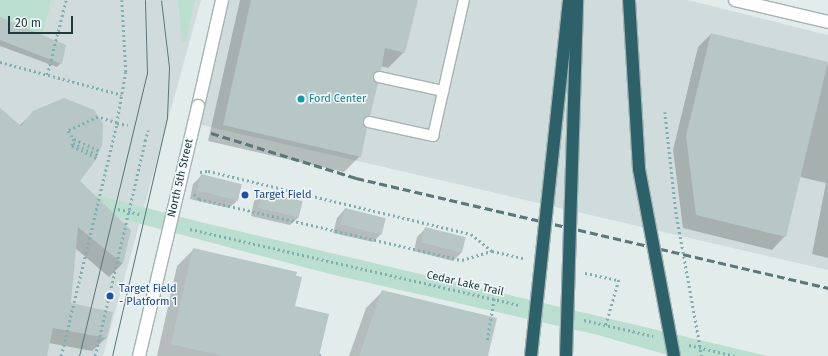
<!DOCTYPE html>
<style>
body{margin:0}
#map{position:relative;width:828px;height:356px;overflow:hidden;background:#e1eceb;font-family:"Fira Sans",sans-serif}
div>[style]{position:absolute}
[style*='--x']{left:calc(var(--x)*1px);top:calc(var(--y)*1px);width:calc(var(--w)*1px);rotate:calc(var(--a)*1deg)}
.built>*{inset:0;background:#d0dcdb}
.green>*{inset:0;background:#baded0}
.shadow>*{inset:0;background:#0003}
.building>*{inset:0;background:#b7c7c5;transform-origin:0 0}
.path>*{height:2.5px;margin-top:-1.25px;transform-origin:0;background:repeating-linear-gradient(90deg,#81afb0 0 2px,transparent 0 5px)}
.roads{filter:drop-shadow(1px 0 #a4b3b3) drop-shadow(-1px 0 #a4b3b3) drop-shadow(0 1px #a4b3b3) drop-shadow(0 -1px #a4b3b3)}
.service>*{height:10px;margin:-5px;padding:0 5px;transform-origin:5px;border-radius:5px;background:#fff}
.tertiary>*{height:12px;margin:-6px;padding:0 6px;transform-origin:6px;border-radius:6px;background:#fff}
.tram>*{height:1px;margin:-0.5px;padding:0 0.5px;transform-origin:0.5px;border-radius:0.5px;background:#5c7779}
.rail>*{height:3px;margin-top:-1.5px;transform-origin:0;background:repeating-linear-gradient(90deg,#5c7779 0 8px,transparent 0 12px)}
.path-bridge>*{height:2.5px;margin-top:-1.25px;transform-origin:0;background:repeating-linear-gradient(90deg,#81afb0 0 2px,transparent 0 5px)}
.bridges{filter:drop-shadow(1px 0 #a4b3b3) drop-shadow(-1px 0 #a4b3b3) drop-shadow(0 1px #a4b3b3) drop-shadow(0 -1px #a4b3b3)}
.tertiary-bridge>*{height:12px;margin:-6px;padding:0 6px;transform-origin:6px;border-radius:6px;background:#fff}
.motorway-bridge>*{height:12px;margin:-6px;padding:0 6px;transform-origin:6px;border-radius:6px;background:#2d616a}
.dots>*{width:11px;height:11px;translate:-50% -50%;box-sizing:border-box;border:2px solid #f2f9f8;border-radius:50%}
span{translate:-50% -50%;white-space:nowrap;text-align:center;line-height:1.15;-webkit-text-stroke:3px #f2f9f8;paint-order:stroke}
.culture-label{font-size:11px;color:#0d838f}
.left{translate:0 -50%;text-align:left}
.street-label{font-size:11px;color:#213b3d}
.transit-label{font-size:11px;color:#164399}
.scale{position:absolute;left:8px;top:16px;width:65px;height:18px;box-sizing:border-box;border:2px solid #213b3d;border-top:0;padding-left:5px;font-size:12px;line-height:14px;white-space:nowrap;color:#213b3d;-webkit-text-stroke:3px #f2f9f8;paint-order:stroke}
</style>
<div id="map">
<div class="built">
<div style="clip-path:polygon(0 0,201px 0,103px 356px,0 356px)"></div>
<div style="clip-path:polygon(220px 0,688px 0,828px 35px,828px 270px,189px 122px)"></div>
</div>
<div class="green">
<div style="clip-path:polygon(0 0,51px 0,42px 37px,0 17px)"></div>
<div style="clip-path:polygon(178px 0,195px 0,186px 42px,182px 41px)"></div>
<div style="clip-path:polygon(64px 98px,94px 110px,103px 124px,102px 145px,95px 161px,80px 180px,93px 194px,200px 222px,767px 356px,671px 356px,598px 335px,330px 274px,107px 215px,76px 225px,71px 298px,64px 330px,53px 328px,0 356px,0 108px,21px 126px,33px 111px)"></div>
</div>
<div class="shadow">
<div style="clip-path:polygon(240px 0,417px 0,404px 52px,388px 68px,381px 66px,373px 77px,369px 115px,363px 122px,360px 156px,344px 172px,208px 141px)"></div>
<div style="clip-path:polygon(0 17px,16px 27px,61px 63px,57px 67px,0 46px)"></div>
<div style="clip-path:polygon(711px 34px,828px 65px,828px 258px,812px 254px,826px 183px,800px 177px,785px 236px,772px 250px,683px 228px,673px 150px,698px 47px)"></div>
<div style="clip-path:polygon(0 109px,19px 126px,34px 112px,78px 181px,130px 231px,122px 264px,109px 277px,75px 248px,70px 304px,111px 313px,106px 338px,92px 351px,49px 343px,46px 356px,0 356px)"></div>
<div style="clip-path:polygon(202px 175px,241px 185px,238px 200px,229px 208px,190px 199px,193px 184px)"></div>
<div style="clip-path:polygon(263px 192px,299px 217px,290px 225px,251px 216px,254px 201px)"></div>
<div style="clip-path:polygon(345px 209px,381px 234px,373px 242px,333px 233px,337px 218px)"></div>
<div style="clip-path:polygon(426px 228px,462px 252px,453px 261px,414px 251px,417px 237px)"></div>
<div style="clip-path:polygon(194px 249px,294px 307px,318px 356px,157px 356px,177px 266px)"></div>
<div style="clip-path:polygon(383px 291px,487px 356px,349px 356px,366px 308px)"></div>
</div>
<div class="building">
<div style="clip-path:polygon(251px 0,418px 0,405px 53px,385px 48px,381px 71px,373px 75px,378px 83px,370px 116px,363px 120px,367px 128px,361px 157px,223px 125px)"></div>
<div style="clip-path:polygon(0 17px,66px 45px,62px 64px,0 40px)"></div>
<div style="clip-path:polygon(711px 33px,828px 62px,786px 237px,696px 215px,686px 136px)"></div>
<div style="clip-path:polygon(64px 98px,94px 110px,103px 124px,102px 145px,95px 161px,80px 181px,131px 230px,123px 264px,78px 227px,71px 303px,113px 312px,107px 338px,53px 328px,47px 356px,0 356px,0 108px,21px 126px,33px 111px)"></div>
<div style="left:201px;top:174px;width:42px;height:17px;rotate:14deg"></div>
<div style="left:262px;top:191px;width:42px;height:17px;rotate:14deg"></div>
<div style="left:345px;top:208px;width:42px;height:17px;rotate:14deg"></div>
<div style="left:425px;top:227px;width:42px;height:16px;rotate:14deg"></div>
<div style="clip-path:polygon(193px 248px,297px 272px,296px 276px,302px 277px,295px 306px,329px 314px,319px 356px,222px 356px,171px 344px)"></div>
<div style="clip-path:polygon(382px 290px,497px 318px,488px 356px,359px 356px)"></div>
</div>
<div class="path">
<div style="--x:122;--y:0;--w:72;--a:86.8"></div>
<div style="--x:126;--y:72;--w:52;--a:100"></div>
<div style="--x:117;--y:123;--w:11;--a:10"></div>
<div style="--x:0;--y:62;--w:126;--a:15.1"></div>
<div style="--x:47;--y:75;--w:77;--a:-75.8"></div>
<div style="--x:665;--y:112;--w:101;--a:83.7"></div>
<div style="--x:74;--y:139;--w:29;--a:25"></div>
<div style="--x:145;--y:141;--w:11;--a:-75"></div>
<div style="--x:73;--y:143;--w:28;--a:26"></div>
<div style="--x:200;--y:172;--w:8;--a:-7"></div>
<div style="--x:208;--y:171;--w:270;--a:13.5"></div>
<div style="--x:471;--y:234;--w:27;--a:39"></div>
<div style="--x:194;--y:194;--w:7;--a:45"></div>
<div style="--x:199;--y:199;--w:270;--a:13.1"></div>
<div style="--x:462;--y:260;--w:31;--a:-17"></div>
<div style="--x:492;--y:251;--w:35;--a:13"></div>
<div style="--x:118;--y:209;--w:22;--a:13"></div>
<div style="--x:190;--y:229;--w:338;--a:13"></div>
<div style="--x:585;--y:273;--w:35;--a:12"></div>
<div style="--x:619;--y:280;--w:47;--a:106.1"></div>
<div style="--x:584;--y:320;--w:71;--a:13.1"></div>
<div style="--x:487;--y:340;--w:42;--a:-80.3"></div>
<div style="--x:689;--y:345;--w:47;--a:13.4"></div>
<div style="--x:319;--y:355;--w:4;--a:14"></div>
<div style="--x:61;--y:356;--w:240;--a:-76.5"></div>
<div style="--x:117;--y:123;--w:20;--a:-162"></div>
<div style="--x:98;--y:117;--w:33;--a:155"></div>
<div style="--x:68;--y:131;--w:10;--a:53"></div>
<div style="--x:74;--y:139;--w:7;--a:106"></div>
<div style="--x:72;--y:146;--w:28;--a:26"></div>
</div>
<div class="roads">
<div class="service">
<div style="--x:379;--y:77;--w:66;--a:12.3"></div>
<div style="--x:369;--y:122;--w:66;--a:12.3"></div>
<div style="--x:433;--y:136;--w:139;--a:-77.2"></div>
</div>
<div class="tertiary">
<div style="--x:735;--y:0;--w:96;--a:13.3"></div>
<div style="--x:198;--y:106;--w:109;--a:-77.2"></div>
</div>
</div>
<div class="tram">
<div style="--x:79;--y:356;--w:291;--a:-76.5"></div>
<div style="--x:147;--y:73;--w:73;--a:-91.6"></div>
<div style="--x:112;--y:356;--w:245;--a:-77"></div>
<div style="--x:167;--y:117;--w:50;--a:-87.7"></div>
<div style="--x:169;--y:67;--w:67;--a:-96.8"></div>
</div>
<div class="rail">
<div style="--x:211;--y:133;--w:152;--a:17.2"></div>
<div style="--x:356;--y:178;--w:485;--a:13.1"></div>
</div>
<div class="path-bridge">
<div style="--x:676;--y:212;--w:146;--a:79.8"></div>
<div style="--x:95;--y:356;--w:221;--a:-76.9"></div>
</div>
<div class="bridges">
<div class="tertiary-bridge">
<div style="--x:139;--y:356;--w:257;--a:-76.7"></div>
</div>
<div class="motorway-bridge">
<div style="--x:629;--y:0;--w:169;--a:86.6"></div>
<div style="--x:639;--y:169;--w:190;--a:79.4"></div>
<div style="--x:531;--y:356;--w:358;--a:-83.9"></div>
<div style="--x:566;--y:356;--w:356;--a:-88.2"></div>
</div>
</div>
<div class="dots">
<div style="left:301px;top:99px;background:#0f9aa8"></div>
<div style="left:245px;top:195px;background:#1a4fb4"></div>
<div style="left:110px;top:296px;background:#1a4fb4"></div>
</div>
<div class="culture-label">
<span class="left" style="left:309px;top:99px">Ford Center</span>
</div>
<div class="street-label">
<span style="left:181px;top:178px;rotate:-77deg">North 5th Street</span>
<span style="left:465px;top:284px;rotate:13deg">Cedar Lake Trail</span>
</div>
<div class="transit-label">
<span class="left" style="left:254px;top:195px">Target Field</span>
<span class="left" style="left:119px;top:296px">Target Field<br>- Platform 1</span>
</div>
<div class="scale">20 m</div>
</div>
